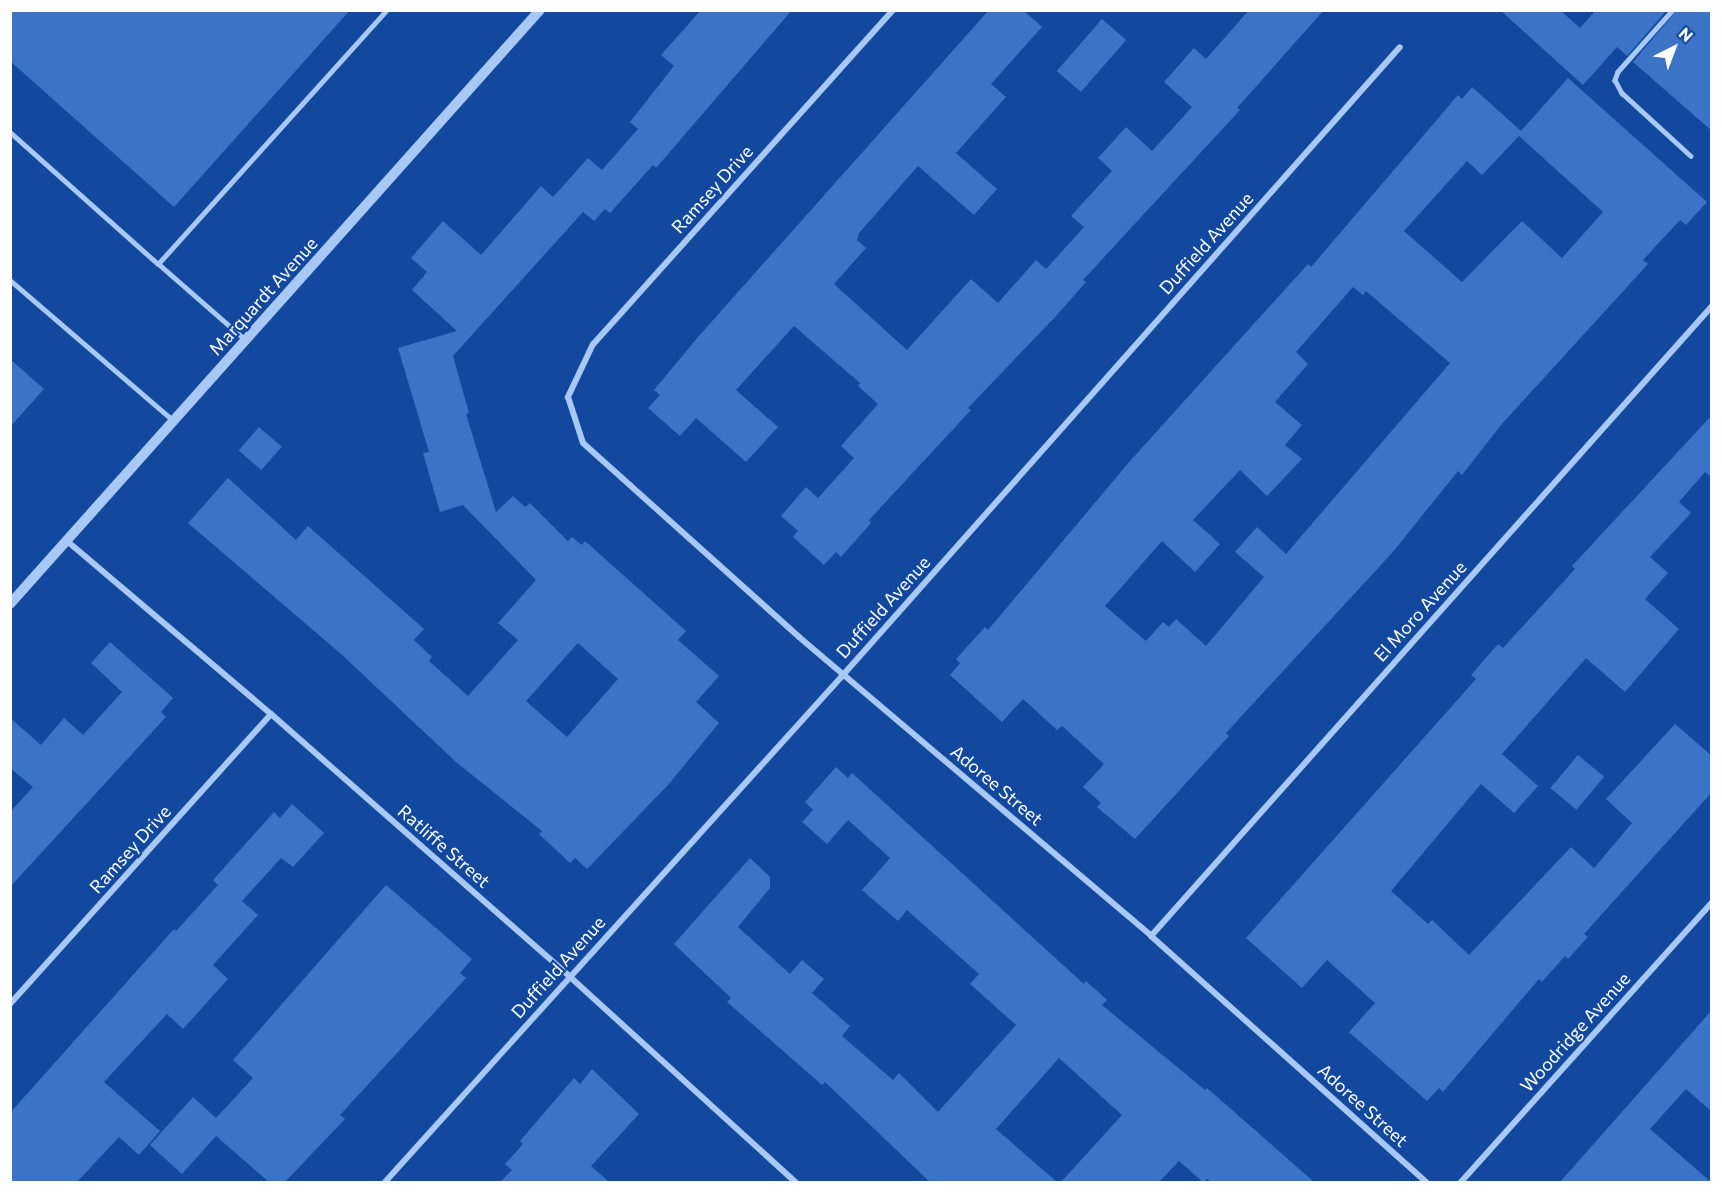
<!DOCTYPE html>
<style>
body{margin:0}
#map{position:relative;width:1722px;height:1193px;overflow:hidden;background:#12499f;font-family:Commissioner,sans-serif}
div>[style]{position:absolute}
[style*='--x']{left:calc(var(--x)*1px);top:calc(var(--y)*1px);width:calc(var(--w)*1px);rotate:calc(var(--a)*1deg)}
.building>*{inset:0;background:#3b73c6;transform-origin:0 0}
.service>*{height:4.5px;margin:-2.25px;padding:0 2.25px;transform-origin:2.25px;border-radius:2.25px;background:#a8c8f5}
.minor>*{height:6px;margin:-3px;padding:0 3px;transform-origin:3px;border-radius:3px;background:#a8c8f5}
.tertiary>*{height:10px;margin:-5px;padding:0 5px;transform-origin:5px;border-radius:5px;background:#a8c8f5}
span{translate:-50% -50%;white-space:nowrap;text-align:center;line-height:1.15;-webkit-text-stroke:4.5px #12499f;paint-order:stroke}
.street-label{font-size:18px;color:#fff}
.frame{position:absolute;inset:0;border:12px solid #fff;pointer-events:none}
.north{position:absolute;left:1644px;top:18px;width:60px;height:60px;-webkit-text-stroke:4px #12499f;paint-order:stroke;rotate:42deg;font-size:16px;font-weight:700;line-height:24px;text-align:center;color:#fff}
.north::after{content:'';display:block;margin:auto;width:21px;height:27px;background:#fff;clip-path:polygon(50% 0,100% 100%,50% 72%,0 100%)}
</style>
<div id="map">
<div class="building">
<div style="clip-path:polygon(10px 10px,350px 10px,174px 207px,10px 61px)"></div>
<div style="clip-path:polygon(evenodd,701px 10px,792px 10px,656px 168px,653px 165px,610px 213px,605px 209px,594px 221px,583px 212px,453px 356px,469px 413px,466px 414px,496px 512px,513px 496px,525px 507px,530px 503px,568px 541px,572px 537px,582px 545px,585px 541px,686px 631px,678px 640px,719px 676px,696px 702px,719px 723px,668px 785px,587px 869px,575px 858px,570px 863px,539px 834px,542px 831px,456px 762px,341px 654px,188px 523px,228px 478px,296px 540px,308px 526px,424px 629px,414px 640px,432px 657px,429px 661px,468px 696px,518px 640px,498px 623px,536px 580px,463px 505px,440px 512px,423px 453px,429px 452px,398px 348px,457px 331px,412px 290px,427px 272px,411px 258px,443px 221px,481px 255px,541px 186px,553px 197px,588px 158px,602px 170px,638px 129px,630px 122px,674px 66px,661px 55px,701px 10px,578px 643px,618px 679px,567px 737px,526px 701px,578px 643px)"></div>
<div style="clip-path:polygon(989px 10px,1023px 10px,1042px 27px,991px 84px,1006px 97px,956px 153px,997px 189px,974px 215px,918px 166px,859px 233px,857px 240px,866px 248px,834px 284px,907px 350px,971px 279px,998px 303px,1036px 260px,1046px 269px,1084px 227px,1071px 216px,1112px 171px,1098px 158px,1126px 127px,1152px 151px,1192px 107px,1164px 82px,1194px 48px,1206px 59px,1249px 10px,1324px 10px,1237px 108px,1240px 110px,1083px 280px,1086px 282px,1056px 316px,968px 408px,971px 410px,869px 520px,871px 523px,841px 557px,836px 552px,824px 565px,793px 537px,798px 531px,781px 516px,806px 487px,818px 498px,854px 458px,841px 446px,878px 404px,858px 386px,860px 383px,794px 326px,736px 390px,778px 427px,746px 462px,696px 418px,680px 436px,648px 408px,660px 395px,654px 390px,698px 337px)"></div>
<div style="clip-path:polygon(1500px 10px,1560px 10px,1580px 28px,1596px 10px,1667px 10px,1627px 56px,1617px 47px,1583px 85px)"></div>
<div style="clip-path:polygon(1677px 10px,1712px 10px,1712px 131px,1633px 62px)"></div>
<div style="left:1102px;top:19px;width:32px;height:69px;rotate:41deg"></div>
<div style="clip-path:polygon(evenodd,1568px 78px,1707px 202px,1686px 225px,1680px 220px,1643px 260px,1648px 264px,1501px 425px,1462px 475px,1458px 471px,1392px 553px,1226px 733px,1229px 736px,1135px 839px,1097px 807px,1101px 803px,1083px 787px,1104px 764px,1062px 726px,1057px 730px,1023px 699px,1002px 722px,950px 675px,960px 663px,956px 659px,985px 627px,988px 630px,1130px 461px,1308px 264px,1311px 267px,1458px 95px,1462px 99px,1472px 87px,1521px 131px,1568px 78px,1519px 136px,1603px 212px,1562px 258px,1522px 221px,1462px 282px,1404px 231px,1467px 161px,1482px 175px,1519px 136px,1568px 78px,1353px 287px,1363px 295px,1366px 291px,1450px 363px,1286px 554px,1257px 527px,1235px 552px,1264px 577px,1206px 646px,1176px 619px,1169px 627px,1163px 622px,1146px 641px,1105px 606px,1162px 541px,1195px 572px,1220px 544px,1193px 520px,1240px 470px,1267px 496px,1302px 459px,1285px 445px,1302px 425px,1275px 402px,1308px 364px,1296px 352px,1353px 287px)"></div>
<div style="clip-path:polygon(10px 359px,44px 389px,10px 427px)"></div>
<div style="clip-path:polygon(1712px 415px,1712px 477px,1705px 472px,1679px 502px,1691px 513px,1650px 557px,1668px 573px,1645px 599px,1679px 629px,1625px 692px,1586px 658px,1502px 754px,1538px 786px,1514px 813px,1481px 784px,1391px 891px,1428px 924px,1432px 920px,1469px 955px,1571px 847px,1594px 868px,1632px 823px,1606px 799px,1675px 724px,1712px 756px,1712px 792px,1584px 934px,1588px 937px,1568px 959px,1565px 956px,1542px 982px,1539px 979px,1443px 1092px,1439px 1088px,1427px 1101px,1349px 1032px,1375px 1003px,1327px 960px,1302px 988px,1246px 938px,1476px 679px,1471px 675px,1498px 644px,1503px 648px,1575px 569px,1572px 566px)"></div>
<div style="left:259px;top:427px;width:30px;height:31px;rotate:41deg"></div>
<div style="clip-path:polygon(110px 642px,173px 698px,161px 712px,166px 717px,10px 887px,10px 812px,33px 787px,10px 768px,10px 718px,41px 745px,64px 718px,83px 735px,122px 692px,91px 663px)"></div>
<div style="left:1578px;top:755px;width:34px;height:43px;rotate:40deg"></div>
<div style="clip-path:polygon(836px 767px,848px 778px,852px 773px,1084px 984px,1086px 981px,1107px 1000px,1102px 1005px,1205px 1090px,1207px 1088px,1314px 1182px,1211px 1182px,1207px 1179px,1203px 1182px,1179px 1161px,1159px 1182px,1061px 1182px,1122px 1115px,1059px 1058px,996px 1129px,1057px 1182px,930px 1182px,825px 1082px,822px 1085px,727px 1002px,731px 998px,674px 944px,750px 858px,770px 877px,770px 888px,738px 927px,790px 974px,802px 960px,824px 979px,812px 993px,850px 1026px,842px 1036px,893px 1080px,899px 1073px,938px 1112px,1016px 1025px,970px 984px,979px 974px,907px 910px,898px 921px,862px 890px,890px 858px,848px 820px,827px 844px,802px 822px,813px 810px,805px 802px)"></div>
<div style="clip-path:polygon(292px 804px,324px 833px,293px 867px,281px 858px,242px 901px,258px 915px,213px 965px,228px 979px,183px 1029px,167px 1014px,104px 1082px,160px 1131px,139px 1155px,119px 1137px,77px 1182px,10px 1182px,10px 1113px,174px 929px,176px 931px,218px 885px,213px 880px,274px 812px,280px 818px)"></div>
<div style="clip-path:polygon(386px 885px,472px 959px,460px 973px,466px 978px,340px 1115px,345px 1119px,285px 1182px,269px 1182px,216px 1136px,182px 1174px,150px 1145px,193px 1097px,216px 1118px,253px 1078px,233px 1060px)"></div>
<div style="clip-path:polygon(1712px 1010px,1712px 1112px,1686px 1089px,1650px 1129px,1711px 1182px,1560px 1182px)"></div>
<div style="clip-path:polygon(592px 1069px,639px 1114px,591px 1166px,609px 1182px,500px 1182px,512px 1170px,505px 1164px,523px 1144px,520px 1141px,574px 1078px,580px 1084px)"></div>
</div>
<div class="service">
<div style="--x:1673;--y:10;--w:83;--a:131.6"></div>
<div style="--x:1618;--y:72;--w:9;--a:111"></div>
<div style="--x:1615;--y:80;--w:15;--a:62"></div>
<div style="--x:1622;--y:93;--w:93;--a:42.4"></div>
<div style="--x:10;--y:132;--w:198;--a:41.7"></div>
<div style="--x:10;--y:280;--w:216;--a:40.7"></div>
<div style="--x:245;--y:340;--w:116;--a:-138.9"></div>
<div style="--x:158;--y:264;--w:342;--a:-48"></div>
</div>
<div class="minor">
<div style="--x:893;--y:10;--w:449;--a:131.9"></div>
<div style="--x:593;--y:344;--w:59;--a:115.3"></div>
<div style="--x:568;--y:397;--w:48;--a:71.9"></div>
<div style="--x:583;--y:443;--w:290;--a:41.9"></div>
<div style="--x:799;--y:637;--w:462;--a:40.3"></div>
<div style="--x:1151;--y:936;--w:369;--a:41.8"></div>
<div style="--x:67;--y:541;--w:267;--a:40.3"></div>
<div style="--x:271;--y:714;--w:397;--a:41.3"></div>
<div style="--x:569;--y:976;--w:306;--a:42.3"></div>
<div style="--x:1151;--y:936;--w:844;--a:-48.32"></div>
<div style="--x:10;--y:1004;--w:390;--a:-48"></div>
<div style="--x:385;--y:1182;--w:683;--a:-47.91"></div>
<div style="--x:843;--y:675;--w:839;--a:-48.43"></div>
<div style="--x:1461;--y:1182;--w:376;--a:-48.1"></div>
</div>
<div class="tertiary">
<div style="--x:10;--y:604;--w:796;--a:-48.26"></div>
</div>
<div class="street-label">
<span style="left:712px;top:189px;rotate:-48deg">Ramsey Drive</span>
<span style="left:1206px;top:243px;rotate:-48deg">Duffield Avenue</span>
<span style="left:263px;top:296px;rotate:-48deg">Marquardt Avenue</span>
<span style="left:883px;top:607px;rotate:-48deg">Duffield Avenue</span>
<span style="left:1420px;top:611px;rotate:-48deg">El Moro Avenue</span>
<span style="left:997px;top:785px;rotate:40deg">Adoree Street</span>
<span style="left:444px;top:846px;rotate:41deg">Ratliffe Street</span>
<span style="left:130px;top:849px;rotate:-48deg">Ramsey Drive</span>
<span style="left:558px;top:967px;rotate:-48deg">Duffield Avenue</span>
<span style="left:1575px;top:1032px;rotate:-48deg">Woodridge Avenue</span>
<span style="left:1363px;top:1105px;rotate:42deg">Adoree Street</span>
</div>
<div class="frame"></div>
<div class="north">N</div>
</div>
